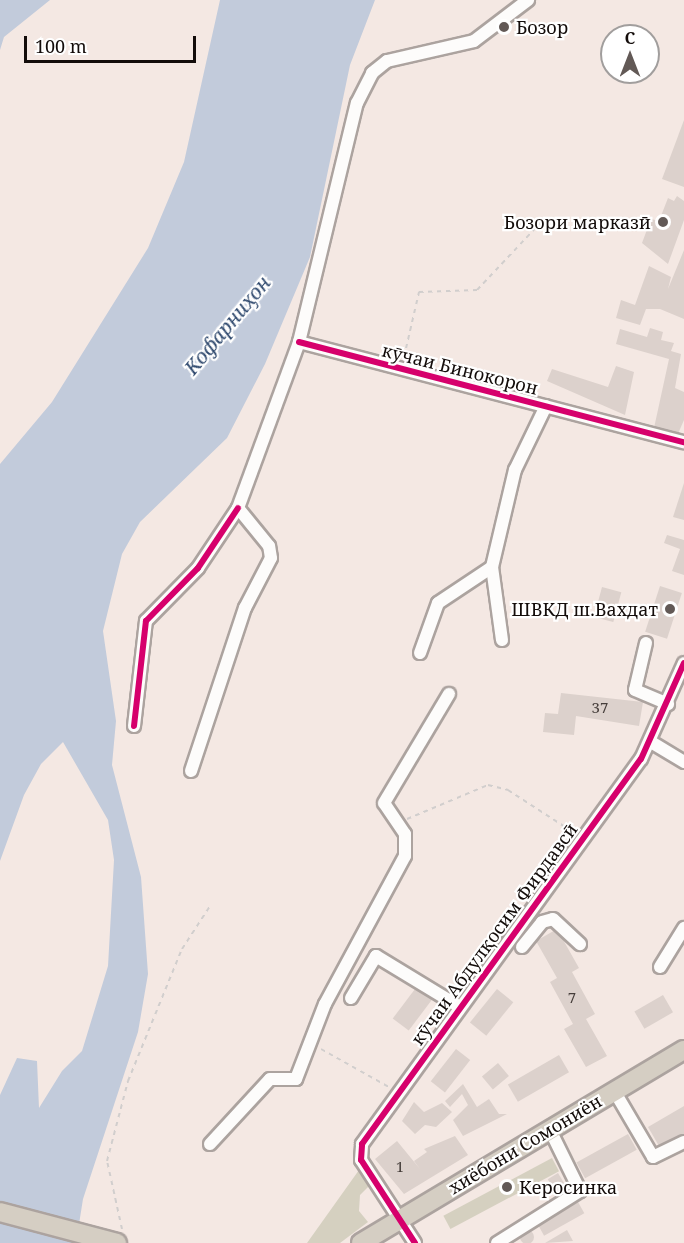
<!DOCTYPE html>
<meta charset="utf-8">
<style>
body{margin:0}
#map{position:relative;width:684px;height:1243px;overflow:hidden;background:#f4e8e3;font-family:"Noto Serif",serif}
div>[style]{position:absolute}
[style*='--x']{left:calc(var(--x)*1px);top:calc(var(--y)*1px);width:calc(var(--w)*1px);rotate:calc(var(--a)*1deg)}
.green>*{inset:0;background:#d5d0c0;transform-origin:0 0}
.water>*{inset:0;background:#c2cbdb}
.building>*{inset:0;background:#dcd1cc;transform-origin:0 0}
.round{border-radius:50%}
.path>*{height:2px;margin-top:-1px;transform-origin:0;background:repeating-linear-gradient(90deg,#d1cecd 0 4.5px,transparent 0 9px)}
.roads{filter:drop-shadow(2px 0 #aca39f) drop-shadow(-2px 0 #aca39f) drop-shadow(0 2px #aca39f) drop-shadow(0 -2px #aca39f)}
.minor>*{height:12px;margin:-6px;padding:0 6px;transform-origin:6px;border-radius:6px;background:#fdfcfb}
.highway>*{height:18px;margin:-9px;padding:0 9px;transform-origin:9px;border-radius:9px;background:#d5cec3}
.cycleway>*{height:6px;margin:-3px;padding:0 3px;transform-origin:3px;border-radius:3px;background:#d6006c}
.dots>*{width:16px;height:16px;translate:-50% -50%;box-sizing:border-box;border:3px solid #fff;border-radius:50%}
span{translate:-50% -50%;white-space:nowrap;text-align:center;line-height:1.15;-webkit-text-stroke:4.5px #fff;paint-order:stroke}
.number-label{font-size:15px;color:#453d3a}
.number-label span{-webkit-text-stroke-width:0}
.poi-label{font-size:18px;color:#130c0a}
.left{translate:0 -50%;text-align:left}
.right{translate:-100% -50%;text-align:right}
.street-label{font-size:18px;color:#130c0a}
.water-label{font-size:20px;color:#2e486d;font-style:italic}
.north{position:absolute;left:600px;top:24px;width:60px;height:60px;box-sizing:border-box;background:#fff;border:2px solid #a19e9d;border-radius:50%;rotate:0deg;font-size:16px;font-weight:700;line-height:24px;text-align:center;color:#130c0a}
.north::after{content:'';display:block;margin:auto;width:21px;height:27px;background:#625956;clip-path:polygon(50% 0,100% 100%,50% 72%,0 100%)}
.scale{position:absolute;left:24px;top:36px;width:172px;height:27px;box-sizing:border-box;border:3px solid #130c0a;border-top:0;padding-left:8px;font-size:18px;line-height:21px;white-space:nowrap;color:#130c0a;-webkit-text-stroke:4px #fff;paint-order:stroke}
</style>
<div id="map">
<div class="green">
<div style="left:552px;top:1158px;width:15px;height:123px;rotate:62deg"></div>
<div style="clip-path:polygon(359px 1170px,370px 1185px,360px 1195px,359px 1211px,368px 1222px,340px 1243px,307px 1243px)"></div>
</div>
<div class="water">
<div style="clip-path:polygon(0 0,50px 0,4px 37px,0 50px)"></div>
<div style="clip-path:polygon(220px 0,375px 0,350px 65px,310px 257px,265px 364px,227px 438px,140px 522px,122px 554px,103px 631px,116px 721px,112px 765px,141px 877px,148px 974px,138px 1032px,83px 1199px,76px 1243px,0 1243px,0 1095px,17px 1058px,37px 1061px,39px 1108px,62px 1071px,82px 1051px,108px 966px,114px 860px,108px 820px,63px 742px,41px 764px,24px 795px,0 861px,0 464px,52px 402px,148px 248px,184px 162px)"></div>
</div>
<div class="building">
<div style="clip-path:polygon(684px 120px,684px 187px,662px 179px)"></div>
<div style="clip-path:polygon(677px 196px,684px 201px,684px 220px,668px 264px,642px 243px,651px 219px,659px 221px,668px 198px,674px 201px)"></div>
<div style="clip-path:polygon(684px 250px,684px 319px,660px 309px,646px 309px,640px 325px,616px 318px,621px 300px,635px 305px,649px 266px,671px 277px,668px 289px)"></div>
<div style="clip-path:polygon(650px 328px,663px 332px,661px 340px,674px 343px,671px 351px,681px 354px,675px 388px,684px 392px,684px 420px,677px 436px,654px 428px,669px 359px,616px 344px,620px 329px,647px 337px)"></div>
<div style="clip-path:polygon(616px 366px,634px 372px,625px 415px,547px 381px,552px 369px,608px 387px)"></div>
<div style="clip-path:polygon(684px 483px,684px 520px,673px 517px)"></div>
<div style="clip-path:polygon(667px 535px,684px 540px,684px 575px,672px 571px,680px 549px,664px 543px)"></div>
<div style="left:660px;top:586px;width:23px;height:48px;rotate:18deg"></div>
<div style="left:602px;top:587px;width:20px;height:31px;rotate:15deg"></div>
<div style="clip-path:polygon(561px 693px,643px 702px,639px 726px,576px 716px,574px 735px,543px 732px,545px 713px,558px 714px)"></div>
<div style="clip-path:polygon(557px 929px,579px 968px,572px 972px,595px 1014px,586px 1019px,607px 1056px,586px 1067px,564px 1029px,573px 1024px,550px 982px,557px 978px,536px 941px)"></div>
<div style="left:418px;top:985px;width:20px;height:42px;rotate:37deg"></div>
<div style="left:497px;top:989px;width:21px;height:43px;rotate:39deg"></div>
<div style="left:663px;top:995px;width:20px;height:33px;rotate:60deg"></div>
<div style="left:456px;top:1049px;width:18px;height:41px;rotate:38deg"></div>
<div style="left:559px;top:1055px;width:20px;height:59px;rotate:60deg"></div>
<div style="left:498px;top:1063px;width:17px;height:21px;rotate:50deg"></div>
<div style="clip-path:polygon(463px 1084px,477px 1107px,489px 1099px,499px 1114px,507px 1114px,463px 1136px,453px 1120px,468px 1105px,462px 1094px,450px 1107px,445px 1101px)"></div>
<div style="clip-path:polygon(414px 1102px,424px 1112px,442px 1103px,452px 1112px,436px 1127px,425px 1125px,415px 1134px,402px 1121px)"></div>
<div style="clip-path:polygon(684px 1106px,684px 1139px,659px 1146px,648px 1127px)"></div>
<div style="left:628px;top:1134px;width:18px;height:59px;rotate:61deg"></div>
<div style="clip-path:polygon(455px 1136px,468px 1155px,404px 1194px,375px 1159px,397px 1141px,420px 1169px,414px 1161px,427px 1152px,424px 1149px)"></div>
<div style="left:558px;top:1173px;width:26px;height:12px;rotate:59deg"></div>
<div style="left:578px;top:1202px;width:13px;height:46px;rotate:61deg"></div>
<div class="round" style="left:520px;top:1230px;width:14px;height:14px"></div>
<div style="clip-path:polygon(567px 1230px,573px 1241px,545px 1243px)"></div>
</div>
<div class="path">
<div style="--x:404;--y:357;--w:67;--a:-77"></div>
<div style="--x:419;--y:292;--w:58;--a:-2"></div>
<div style="--x:477;--y:290;--w:95;--a:-46.7"></div>
<div style="--x:407;--y:819;--w:88;--a:-22.8"></div>
<div style="--x:488;--y:785;--w:21;--a:14"></div>
<div style="--x:508;--y:790;--w:77;--a:32.9"></div>
<div style="--x:321;--y:1049;--w:78;--a:29.2"></div>
<div style="--x:122;--y:1229;--w:70;--a:-102.4"></div>
<div style="--x:107;--y:1161;--w:83;--a:-75.3"></div>
<div style="--x:128;--y:1081;--w:143;--a:-67.8"></div>
<div style="--x:182;--y:949;--w:51;--a:-56.9"></div>
</div>
<div class="roads">
<div class="minor">
<div style="--x:299;--y:342;--w:398;--a:14.6"></div>
<div style="--x:502;--y:640;--w:74;--a:-97.8"></div>
<div style="--x:492;--y:567;--w:100;--a:-76.7"></div>
<div style="--x:515;--y:470;--w:71;--a:-64.2"></div>
<div style="--x:646;--y:643;--w:48;--a:103.2"></div>
<div style="--x:635;--y:690;--w:36;--a:23"></div>
<div style="--x:420;--y:653;--w:53;--a:-70.2"></div>
<div style="--x:438;--y:603;--w:65;--a:-33.7"></div>
<div style="--x:134;--y:726;--w:106;--a:-83.5"></div>
<div style="--x:146;--y:621;--w:74;--a:-45.5"></div>
<div style="--x:198;--y:568;--w:72;--a:-56.3"></div>
<div style="--x:651;--y:742;--w:39;--a:31"></div>
<div style="--x:191;--y:771;--w:172;--a:-71.7"></div>
<div style="--x:245;--y:608;--w:56;--a:-62.5"></div>
<div style="--x:271;--y:558;--w:12;--a:-99"></div>
<div style="--x:269;--y:546;--w:49;--a:-129.2"></div>
<div style="--x:238;--y:508;--w:177;--a:-69.8"></div>
<div style="--x:299;--y:342;--w:246;--a:-76.4"></div>
<div style="--x:357;--y:103;--w:34;--a:-63"></div>
<div style="--x:372;--y:73;--w:19;--a:-39"></div>
<div style="--x:387;--y:61;--w:89;--a:-12.9"></div>
<div style="--x:474;--y:41;--w:68;--a:-37.2"></div>
<div style="--x:522;--y:947;--w:32;--a:-51"></div>
<div style="--x:542;--y:922;--w:11;--a:-15"></div>
<div style="--x:553;--y:919;--w:37;--a:43"></div>
<div style="--x:660;--y:967;--w:46;--a:-58.4"></div>
<div style="--x:351;--y:998;--w:49;--a:-59.2"></div>
<div style="--x:376;--y:956;--w:98;--a:31.3"></div>
<div style="--x:619;--y:1099;--w:67;--a:59.6"></div>
<div style="--x:653;--y:1157;--w:34;--a:-26"></div>
<div style="--x:210;--y:1144;--w:88;--a:-47.3"></div>
<div style="--x:270;--y:1079;--w:26;--a:0"></div>
<div style="--x:296;--y:1079;--w:80;--a:-68.9"></div>
<div style="--x:325;--y:1004;--w:168;--a:-61.6"></div>
<div style="--x:405;--y:856;--w:22;--a:-90"></div>
<div style="--x:405;--y:834;--w:37;--a:-124"></div>
<div style="--x:384;--y:803;--w:127;--a:-59.2"></div>
<div style="--x:415;--y:1243;--w:99;--a:-123"></div>
<div style="--x:361;--y:1160;--w:16;--a:-86"></div>
<div style="--x:362;--y:1144;--w:475;--a:-54.1"></div>
<div style="--x:641;--y:759;--w:105;--a:-65.9"></div>
<div style="--x:497;--y:1243;--w:98;--a:-32.1"></div>
<div style="--x:580;--y:1191;--w:59;--a:-116.1"></div>
</div>
<div class="highway">
<div style="--x:0;--y:1212;--w:121;--a:14.8"></div>
<div style="--x:361;--y:1243;--w:376;--a:-30.9"></div>
</div>
</div>
<div class="cycleway">
<div style="--x:299;--y:342;--w:398;--a:14.6"></div>
<div style="--x:134;--y:726;--w:106;--a:-83.5"></div>
<div style="--x:146;--y:621;--w:74;--a:-45.5"></div>
<div style="--x:198;--y:568;--w:72;--a:-56.3"></div>
<div style="--x:415;--y:1243;--w:99;--a:-123"></div>
<div style="--x:361;--y:1160;--w:16;--a:-86"></div>
<div style="--x:362;--y:1144;--w:475;--a:-54.1"></div>
<div style="--x:641;--y:759;--w:105;--a:-65.9"></div>
</div>
<div class="dots">
<div style="left:504px;top:27px;background:#625956"></div>
<div style="left:663px;top:222px;background:#625956"></div>
<div style="left:670px;top:609px;background:#625956"></div>
<div style="left:507px;top:1187px;background:#625956"></div>
</div>
<div class="number-label">
<span style="left:600px;top:708px">37</span>
<span style="left:572px;top:998px">7</span>
<span style="left:400px;top:1167px">1</span>
</div>
<div class="poi-label">
<span class="left" style="left:516px;top:27px">Бозор</span>
<span class="right" style="left:651px;top:222px">Бозори марказӣ</span>
<span class="right" style="left:658px;top:609px">ШВКД ш.Вахдат</span>
<span class="left" style="left:519px;top:1187px">Керосинка</span>
</div>
<div class="street-label">
<span style="left:460px;top:369px;rotate:14deg">кӯчаи Бинокорон</span>
<span style="left:494px;top:934px;rotate:-54deg">кӯчаи Абдулқосим Фирдавсӣ</span>
<span style="left:525px;top:1144px;rotate:-31deg">хиёбони Сомониён</span>
</div>
<div class="water-label">
<span style="left:227px;top:325px;rotate:-50deg">Кофарниҳон</span>
</div>
<div class="north">С</div>
<div class="scale">100 m</div>
</div>
